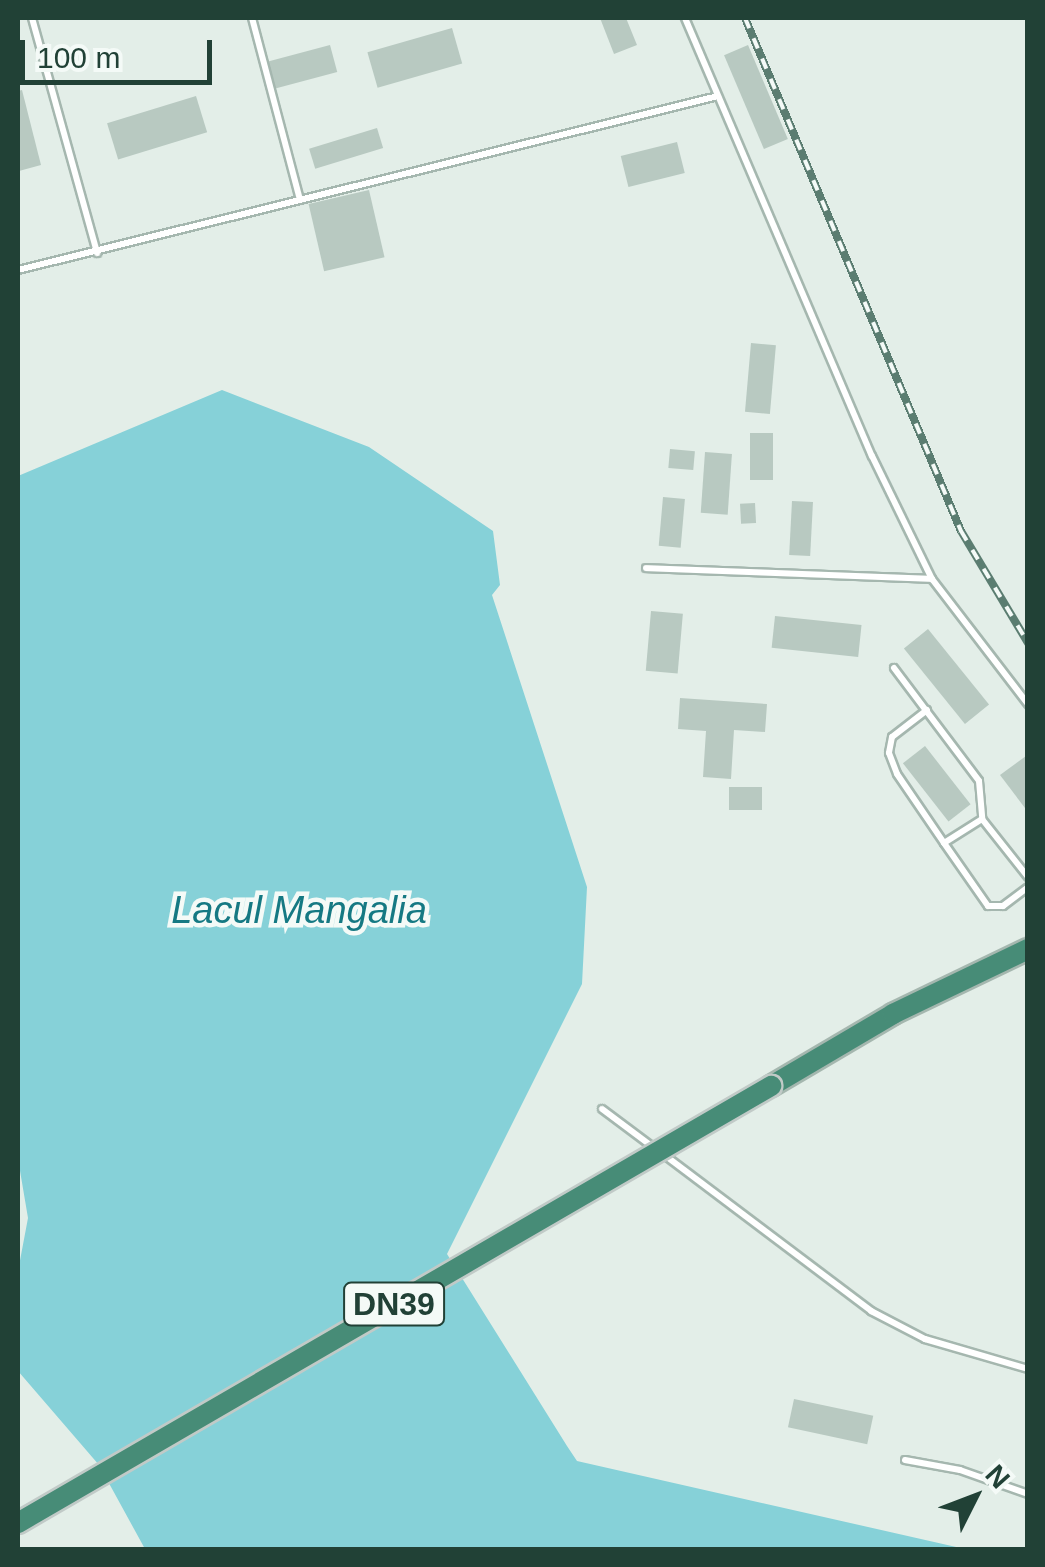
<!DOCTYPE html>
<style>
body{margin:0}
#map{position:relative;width:1045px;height:1567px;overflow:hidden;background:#e3eee8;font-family:Arial,sans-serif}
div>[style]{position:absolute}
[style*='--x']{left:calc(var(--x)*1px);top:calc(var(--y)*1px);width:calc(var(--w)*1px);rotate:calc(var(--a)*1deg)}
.water>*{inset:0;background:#86d1d8}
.building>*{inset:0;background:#b8c9c1;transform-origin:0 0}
.roads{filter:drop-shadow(2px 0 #a5b7af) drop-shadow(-2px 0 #a5b7af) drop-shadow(0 2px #a5b7af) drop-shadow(0 -2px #a5b7af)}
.service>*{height:6px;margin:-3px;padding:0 3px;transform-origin:3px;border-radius:3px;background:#fff}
.trunk>*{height:20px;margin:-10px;padding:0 10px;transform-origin:10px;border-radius:10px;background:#478c77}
.rail>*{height:8px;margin-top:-4px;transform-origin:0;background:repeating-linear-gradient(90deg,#f4faf7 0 11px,#5b7d71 0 22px);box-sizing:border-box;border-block:2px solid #5b7d71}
.bridges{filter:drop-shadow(2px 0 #c1cac7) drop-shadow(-2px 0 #c1cac7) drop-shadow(0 2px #c1cac7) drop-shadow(0 -2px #c1cac7)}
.trunk-bridge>*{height:20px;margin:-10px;padding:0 10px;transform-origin:10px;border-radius:10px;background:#478c77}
span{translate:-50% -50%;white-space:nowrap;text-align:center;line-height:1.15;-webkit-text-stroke:9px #f4faf7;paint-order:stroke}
.shield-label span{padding:2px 8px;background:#f4faf7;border:2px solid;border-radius:8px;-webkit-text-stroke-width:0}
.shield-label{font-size:32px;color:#214136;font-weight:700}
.water-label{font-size:38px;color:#157983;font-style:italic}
.frame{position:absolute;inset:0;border:20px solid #214136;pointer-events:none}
.north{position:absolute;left:925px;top:1447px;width:100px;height:100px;-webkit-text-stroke:8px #f4faf7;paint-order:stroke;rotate:48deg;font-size:28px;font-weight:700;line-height:40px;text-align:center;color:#214136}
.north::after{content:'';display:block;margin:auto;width:35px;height:45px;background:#214136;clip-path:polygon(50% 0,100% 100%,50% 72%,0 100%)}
.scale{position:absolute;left:20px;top:40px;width:192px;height:45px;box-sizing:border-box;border:5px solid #214136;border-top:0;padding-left:12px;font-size:30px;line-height:35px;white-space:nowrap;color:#214136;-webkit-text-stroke:8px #f4faf7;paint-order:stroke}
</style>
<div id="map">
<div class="water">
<div style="clip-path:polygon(222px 390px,369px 447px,493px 531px,500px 585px,492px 595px,587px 887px,582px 984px,447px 1254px,567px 1446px,577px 1461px,965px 1549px,145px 1549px,99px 1465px,18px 1371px,18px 1271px,28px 1218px,18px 1159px,18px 476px)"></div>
</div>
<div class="building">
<div style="clip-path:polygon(600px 18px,626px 18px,637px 45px,614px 54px)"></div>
<div style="left:452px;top:28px;width:37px;height:88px;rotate:74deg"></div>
<div style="left:330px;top:45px;width:28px;height:65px;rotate:75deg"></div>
<div style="left:748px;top:45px;width:102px;height:26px;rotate:67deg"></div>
<div style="clip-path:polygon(22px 90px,41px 165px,19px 171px,18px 91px)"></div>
<div style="left:196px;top:96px;width:38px;height:93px;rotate:73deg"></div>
<div style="left:377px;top:128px;width:21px;height:71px;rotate:73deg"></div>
<div style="left:677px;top:142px;width:32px;height:58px;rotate:76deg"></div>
<div style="left:369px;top:190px;width:69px;height:62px;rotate:77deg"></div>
<div style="left:751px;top:343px;width:25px;height:69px;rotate:5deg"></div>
<div style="left:750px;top:433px;width:23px;height:47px"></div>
<div style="left:670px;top:449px;width:25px;height:19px;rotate:5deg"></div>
<div style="left:705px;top:452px;width:27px;height:61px;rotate:4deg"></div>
<div style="left:663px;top:497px;width:22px;height:49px;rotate:5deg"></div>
<div style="left:792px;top:501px;width:21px;height:54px;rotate:3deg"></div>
<div style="left:755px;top:503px;width:20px;height:15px;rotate:87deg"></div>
<div style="left:651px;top:611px;width:32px;height:60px;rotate:5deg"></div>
<div style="left:775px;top:616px;width:87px;height:32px;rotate:6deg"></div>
<div style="left:928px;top:629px;width:97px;height:31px;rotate:51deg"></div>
<div style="clip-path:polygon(680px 698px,767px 704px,765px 732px,734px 730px,731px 779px,703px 777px,706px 731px,678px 729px)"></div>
<div style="left:925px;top:746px;width:74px;height:28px;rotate:52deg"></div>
<div style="clip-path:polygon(1026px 756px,1028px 759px,1028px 812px,1000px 775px)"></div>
<div style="left:762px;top:787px;width:23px;height:33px;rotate:90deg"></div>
<div style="left:794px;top:1399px;width:81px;height:29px;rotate:12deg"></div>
</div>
<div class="roads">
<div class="service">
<div style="--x:32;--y:18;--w:244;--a:74.5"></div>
<div style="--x:252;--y:18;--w:188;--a:75.2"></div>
<div style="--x:685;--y:18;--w:476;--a:66.9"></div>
<div style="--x:872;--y:456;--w:137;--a:64"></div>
<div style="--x:932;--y:579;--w:158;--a:52.5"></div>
<div style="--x:18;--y:270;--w:721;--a:-13.96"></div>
<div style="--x:646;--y:568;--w:286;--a:2.2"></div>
<div style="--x:894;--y:668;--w:141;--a:53"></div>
<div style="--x:979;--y:781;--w:38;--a:85"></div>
<div style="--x:982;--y:819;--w:74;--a:51.6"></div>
<div style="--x:927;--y:710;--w:44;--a:142.4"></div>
<div style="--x:892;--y:737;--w:16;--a:101"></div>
<div style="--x:889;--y:753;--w:22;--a:69"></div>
<div style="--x:897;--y:774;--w:83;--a:55.7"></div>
<div style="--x:944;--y:843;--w:45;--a:-32.3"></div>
<div style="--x:944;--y:843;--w:77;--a:55.1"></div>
<div style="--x:988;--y:906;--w:15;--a:0"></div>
<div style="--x:1003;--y:906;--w:31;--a:-37"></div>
<div style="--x:602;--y:1109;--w:64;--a:36.7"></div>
<div style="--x:663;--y:1154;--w:261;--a:37"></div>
<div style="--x:871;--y:1311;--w:61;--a:27.4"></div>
<div style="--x:925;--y:1339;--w:107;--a:16.2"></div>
<div style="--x:905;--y:1460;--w:56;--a:10.3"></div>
<div style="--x:960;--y:1470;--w:72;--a:19.4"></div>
</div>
<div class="trunk">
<div style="--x:771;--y:1086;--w:142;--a:-30.5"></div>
<div style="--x:893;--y:1014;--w:150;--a:-25.7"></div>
</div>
</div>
<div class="rail">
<div style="--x:745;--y:18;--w:557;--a:67.17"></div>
<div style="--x:961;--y:531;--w:131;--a:59.1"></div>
</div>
<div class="bridges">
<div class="trunk-bridge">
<div style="--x:18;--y:1523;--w:871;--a:-30.13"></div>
</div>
</div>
<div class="shield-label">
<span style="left:394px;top:1304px">DN39</span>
</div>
<div class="water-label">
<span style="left:299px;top:911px">Lacul Mangalia</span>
</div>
<div class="frame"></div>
<div class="north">N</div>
<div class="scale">100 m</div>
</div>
